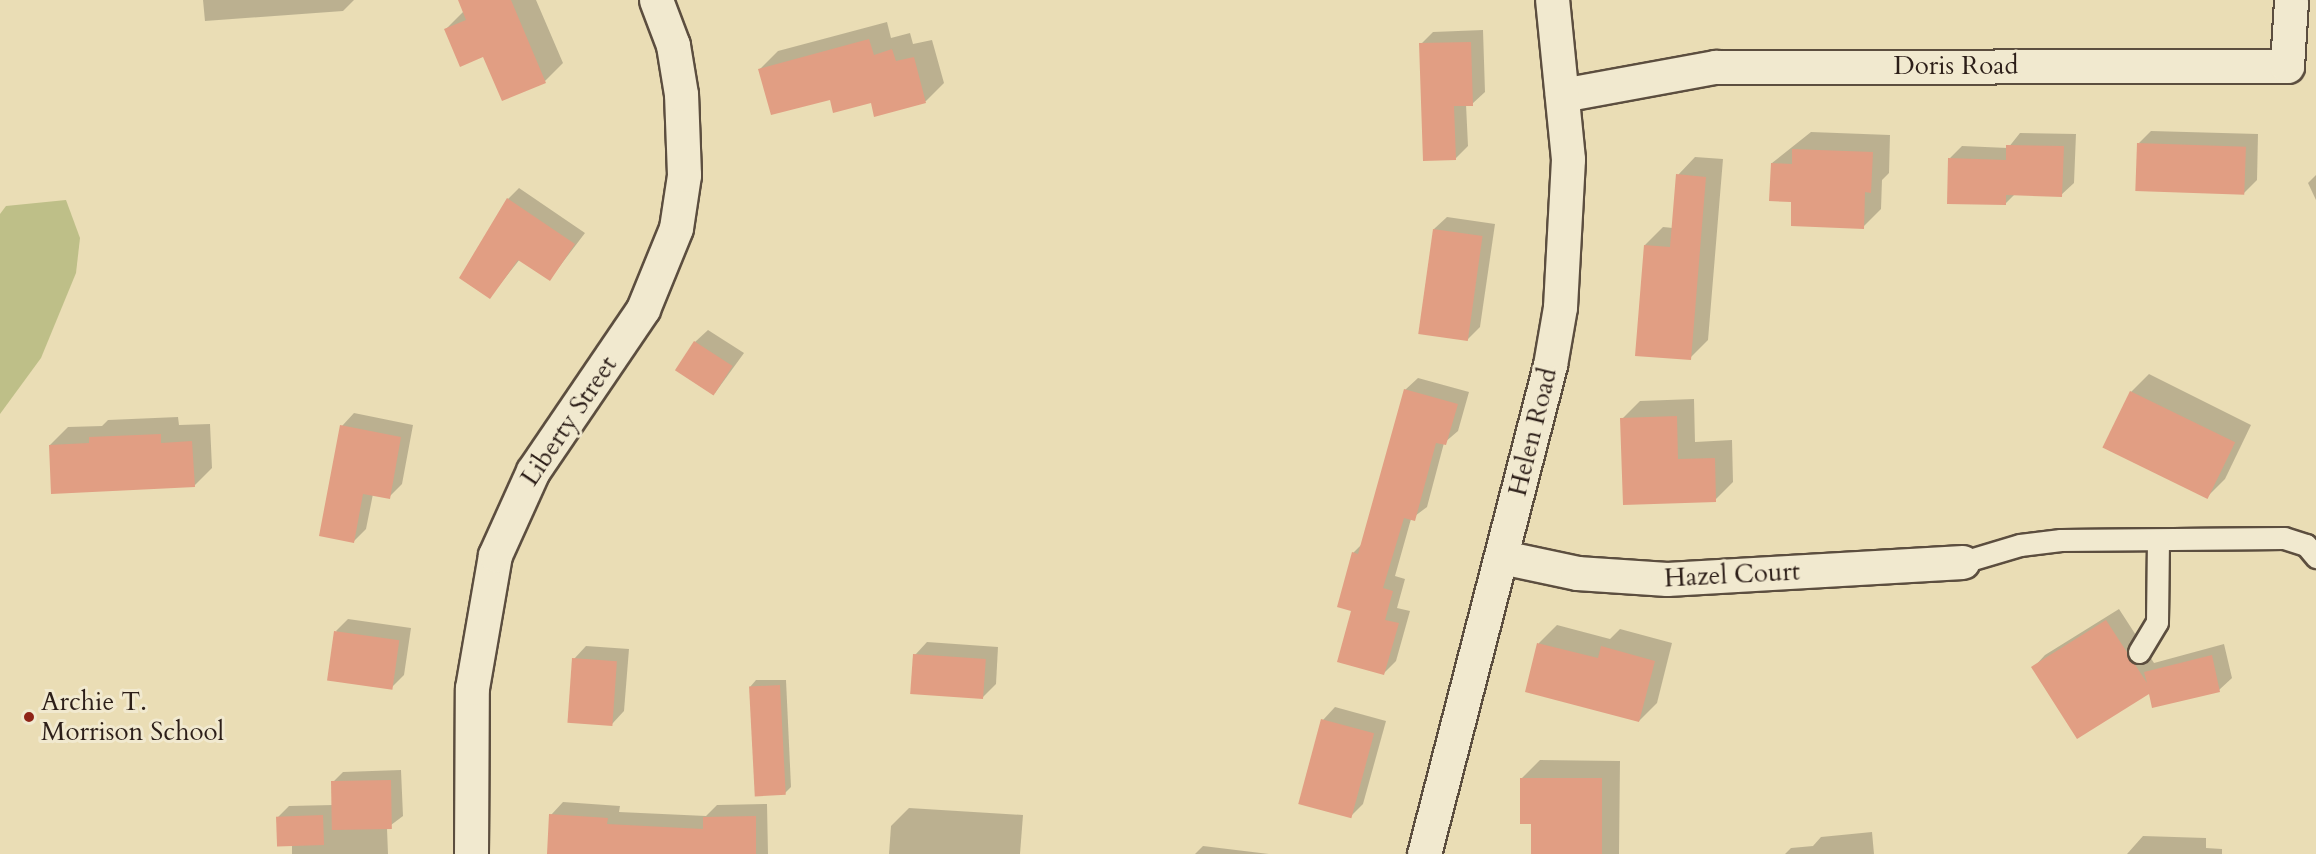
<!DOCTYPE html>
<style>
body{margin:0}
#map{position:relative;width:2316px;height:854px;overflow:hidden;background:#eaddb5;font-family:Cardo,serif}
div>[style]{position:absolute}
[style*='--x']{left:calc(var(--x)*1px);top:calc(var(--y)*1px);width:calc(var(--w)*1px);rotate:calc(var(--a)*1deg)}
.green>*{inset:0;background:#bebf88}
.shadow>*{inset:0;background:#0003}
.building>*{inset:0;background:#e19e83;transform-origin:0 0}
.roads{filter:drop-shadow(2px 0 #5c4e3f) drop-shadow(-2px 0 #5c4e3f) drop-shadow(0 2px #5c4e3f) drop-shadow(0 -2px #5c4e3f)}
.service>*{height:21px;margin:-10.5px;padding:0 10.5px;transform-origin:10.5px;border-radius:10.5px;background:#f1e9cf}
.minor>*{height:33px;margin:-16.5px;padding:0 16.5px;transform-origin:16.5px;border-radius:16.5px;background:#f1e9cf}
.secondary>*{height:33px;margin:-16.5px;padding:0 16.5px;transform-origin:16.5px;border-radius:16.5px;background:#f1e9cf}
.dots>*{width:16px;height:16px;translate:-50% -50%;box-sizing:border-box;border:3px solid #f1e9cf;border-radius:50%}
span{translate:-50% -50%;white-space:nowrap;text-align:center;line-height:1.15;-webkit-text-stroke:6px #f1e9cf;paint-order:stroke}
.street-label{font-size:26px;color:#2c1e18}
.poi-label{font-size:26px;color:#2c1e18}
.left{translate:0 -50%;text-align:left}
</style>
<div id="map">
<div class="green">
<div style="clip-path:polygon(66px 200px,80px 238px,76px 273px,41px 358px,0 414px,0 214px,6px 206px)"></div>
</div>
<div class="shadow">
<div style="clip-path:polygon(203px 0,354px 0,343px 11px,205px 21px)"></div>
<div style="clip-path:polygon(460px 0,536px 0,563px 63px,545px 81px,484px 55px,446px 29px,464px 11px)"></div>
<div style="clip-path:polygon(887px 22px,891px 38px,910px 33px,913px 44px,932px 40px,944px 83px,926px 101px,875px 115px,872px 101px,831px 98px,760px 69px,778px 51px)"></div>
<div style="clip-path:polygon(1483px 30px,1485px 92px,1472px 104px,1466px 104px,1468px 146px,1455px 159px,1421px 44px,1433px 32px)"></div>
<div style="clip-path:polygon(2151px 131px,2258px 134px,2257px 180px,2244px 193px,2139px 143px)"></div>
<div style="clip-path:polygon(1811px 132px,1890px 135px,1889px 173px,1882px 180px,1881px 209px,1863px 227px,1793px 201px,1772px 163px)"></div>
<div style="clip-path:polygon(2020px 133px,2076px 134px,2074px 183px,2061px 195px,2015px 194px,2005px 204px,1950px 158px,1962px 146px,2008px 148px)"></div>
<div style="clip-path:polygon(1695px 157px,1723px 159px,1708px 340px,1690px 358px,1645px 245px,1663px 227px,1673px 228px,1678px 175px)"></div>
<div style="clip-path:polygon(2316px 175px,2316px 200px,2308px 183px)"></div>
<div style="clip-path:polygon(519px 188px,585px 233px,550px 279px,520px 259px,490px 297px,508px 199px)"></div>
<div style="clip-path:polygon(1447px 217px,1495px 224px,1480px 327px,1467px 340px,1434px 229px)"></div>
<div style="clip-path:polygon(708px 330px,744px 353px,715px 393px,695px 342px)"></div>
<div style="clip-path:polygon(2149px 374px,2251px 425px,2225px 479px,2207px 497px,2131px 392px)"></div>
<div style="clip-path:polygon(1418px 378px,1469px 392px,1458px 431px,1444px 443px,1427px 507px,1411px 519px,1395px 576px,1405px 579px,1397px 608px,1410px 611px,1396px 661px,1384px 673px,1353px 610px,1353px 553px,1363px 543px,1405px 390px)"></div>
<div style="clip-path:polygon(1694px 399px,1695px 442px,1732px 440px,1733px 482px,1715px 500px,1622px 419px,1640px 401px)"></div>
<div style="clip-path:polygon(354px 413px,413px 425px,402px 484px,389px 497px,373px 494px,366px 529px,354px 541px,342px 426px)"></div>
<div style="clip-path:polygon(178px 417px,179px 425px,210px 424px,212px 468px,194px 486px,50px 445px,68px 427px,102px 426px,108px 420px)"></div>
<div style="clip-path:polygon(2119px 609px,2154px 663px,2224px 644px,2232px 678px,2219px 690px,2150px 692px,2033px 668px,2045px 655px)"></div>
<div style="clip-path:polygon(348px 619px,411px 628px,404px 675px,391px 688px,336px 631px)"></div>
<div style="clip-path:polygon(1557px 625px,1610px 639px,1620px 629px,1672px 643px,1657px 703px,1639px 721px,1527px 691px,1539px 643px)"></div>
<div style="clip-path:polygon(927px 642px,998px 647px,996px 684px,983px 697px,915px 655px)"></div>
<div style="clip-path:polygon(586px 646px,629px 649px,624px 711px,612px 724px,574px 659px)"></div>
<div style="clip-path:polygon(756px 680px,786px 680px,791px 787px,784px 794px,750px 687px)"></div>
<div style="clip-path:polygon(1335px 707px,1386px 721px,1363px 804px,1351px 816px,1323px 720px)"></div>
<div style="clip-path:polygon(1540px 760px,1620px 761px,1619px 854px,1532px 854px,1532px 823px,1522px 778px)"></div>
<div style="clip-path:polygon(401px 770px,403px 816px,387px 828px,388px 854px,292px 854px,292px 845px,278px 817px,289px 806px,333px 805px,332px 783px,343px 772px)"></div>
<div style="clip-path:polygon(563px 802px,620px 806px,619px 812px,706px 816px,717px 805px,767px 804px,768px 854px,548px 854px,551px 815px)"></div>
<div style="clip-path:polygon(909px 808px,1023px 815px,1020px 854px,889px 854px,891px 826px)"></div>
<div style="clip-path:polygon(1872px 832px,1874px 854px,1785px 854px,1791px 848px,1813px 846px,1821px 837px)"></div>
<div style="clip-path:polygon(2143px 836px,2206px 838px,2206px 848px,2222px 849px,2222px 854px,2127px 854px)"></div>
<div style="clip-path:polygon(1203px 846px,1269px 854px,1195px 854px)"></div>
</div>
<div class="building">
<div style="clip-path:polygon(458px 0,511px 0,546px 83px,502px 101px,483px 57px,460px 67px,444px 29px,466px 20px)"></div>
<div style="clip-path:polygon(869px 39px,874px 55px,892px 49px,896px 61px,914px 57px,926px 103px,874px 117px,871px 103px,833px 113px,830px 100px,771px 115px,758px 69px)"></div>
<div style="clip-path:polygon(1471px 42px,1473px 106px,1454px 106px,1456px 160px,1423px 161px,1419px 43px)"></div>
<div style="left:2137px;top:143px;width:109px;height:48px;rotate:2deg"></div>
<div style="clip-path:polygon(2006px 145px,2064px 146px,2062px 197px,2006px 195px,2006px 205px,1947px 204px,1948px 158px,2006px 160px)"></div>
<div style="clip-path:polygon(1792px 149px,1873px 152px,1871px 193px,1865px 192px,1864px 229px,1791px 226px,1791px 202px,1769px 201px,1771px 163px,1792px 164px)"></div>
<div style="clip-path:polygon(1676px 174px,1706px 177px,1691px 360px,1635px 356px,1644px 245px,1670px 247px)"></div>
<div style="clip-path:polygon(507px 198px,575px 244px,550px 281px,518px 260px,490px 299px,459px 278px)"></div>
<div style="left:1433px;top:229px;width:50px;height:106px;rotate:8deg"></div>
<div style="left:694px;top:341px;width:46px;height:35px;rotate:33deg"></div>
<div style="clip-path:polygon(1404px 389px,1458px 404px,1446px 445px,1436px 443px,1415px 521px,1404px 518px,1383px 588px,1393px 591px,1385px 620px,1399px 623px,1384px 675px,1337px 662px,1351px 611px,1337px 607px,1352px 552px,1358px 554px)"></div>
<div style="left:2130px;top:391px;width:117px;height:63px;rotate:26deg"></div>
<div style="clip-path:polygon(1677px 416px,1678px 459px,1715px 458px,1716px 502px,1623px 505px,1620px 418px)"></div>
<div style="clip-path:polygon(340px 425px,401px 437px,390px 499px,363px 494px,354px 543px,319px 536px)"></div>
<div style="clip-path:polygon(161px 434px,161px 443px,192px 441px,195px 487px,51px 494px,49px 445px,89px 443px,89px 437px)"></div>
<div style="clip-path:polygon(2106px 620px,2147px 683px,2144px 672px,2212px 655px,2220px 692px,2152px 708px,2149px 694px,2077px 739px,2031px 667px)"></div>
<div style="left:334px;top:631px;width:66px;height:50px;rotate:8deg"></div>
<div style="clip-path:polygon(1537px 643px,1598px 658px,1601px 646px,1655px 661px,1639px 722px,1525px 692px)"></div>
<div style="left:913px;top:654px;width:73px;height:40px;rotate:4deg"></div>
<div style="left:572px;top:658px;width:45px;height:65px;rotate:4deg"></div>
<div style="left:780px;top:685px;width:110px;height:31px;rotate:87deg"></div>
<div style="left:1321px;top:719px;width:55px;height:88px;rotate:15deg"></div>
<div style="clip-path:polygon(1520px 778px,1602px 778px,1602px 854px,1531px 854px,1531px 824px,1520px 824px)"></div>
<div style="left:391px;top:780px;width:49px;height:60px;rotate:89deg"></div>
<div style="clip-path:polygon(549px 814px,608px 818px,607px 824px,703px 829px,703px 817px,756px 816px,756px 854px,547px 854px)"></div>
<div style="left:323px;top:815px;width:30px;height:47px;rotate:88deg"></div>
</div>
<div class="roads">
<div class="service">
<div style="--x:1963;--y:562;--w:59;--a:-16.6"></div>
<div style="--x:2020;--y:545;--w:41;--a:-7"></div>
<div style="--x:2061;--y:540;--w:223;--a:-0.5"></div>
<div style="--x:2284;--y:538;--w:23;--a:18"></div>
<div style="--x:2306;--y:545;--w:16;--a:50"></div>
<div style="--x:2139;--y:652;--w:35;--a:-59"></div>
<div style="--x:2157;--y:622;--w:82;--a:-89.3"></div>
</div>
<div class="minor">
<div style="--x:1562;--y:95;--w:156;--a:-10.4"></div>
<div style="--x:1715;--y:67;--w:572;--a:-0.1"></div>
<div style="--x:2287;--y:66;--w:66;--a:-86.5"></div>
<div style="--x:1502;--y:557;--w:77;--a:12"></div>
<div style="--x:1577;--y:573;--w:90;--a:3.8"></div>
<div style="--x:1667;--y:579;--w:296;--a:-3.3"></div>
<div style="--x:1424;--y:854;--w:505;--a:-75.55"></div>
<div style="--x:1550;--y:365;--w:59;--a:-80.2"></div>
<div style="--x:1560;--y:307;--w:148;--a:-86.9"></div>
<div style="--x:1568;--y:159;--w:160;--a:-95.7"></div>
</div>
<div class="secondary">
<div style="--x:471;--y:854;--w:166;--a:-89.7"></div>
<div style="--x:472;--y:688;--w:135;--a:-80.2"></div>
<div style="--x:495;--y:555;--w:92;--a:-65.7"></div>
<div style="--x:533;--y:471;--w:196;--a:-55.8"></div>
<div style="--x:643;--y:309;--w:87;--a:-67.8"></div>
<div style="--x:676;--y:228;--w:54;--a:-81.4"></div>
<div style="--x:684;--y:175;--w:81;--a:-92.1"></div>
<div style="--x:681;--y:94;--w:50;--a:-99.3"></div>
<div style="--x:673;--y:45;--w:48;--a:-110.7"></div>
</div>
</div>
<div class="dots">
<div style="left:29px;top:717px;background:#8f2418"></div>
</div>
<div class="street-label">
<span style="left:1956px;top:66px">Doris Road</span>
<span style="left:569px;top:421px;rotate:-56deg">Liberty Street</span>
<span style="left:1533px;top:432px;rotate:-76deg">Helen Road</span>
<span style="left:1732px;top:575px;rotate:-3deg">Hazel Court</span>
</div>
<div class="poi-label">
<span class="left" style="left:41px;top:717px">Archie T.<br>Morrison School</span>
</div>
</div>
